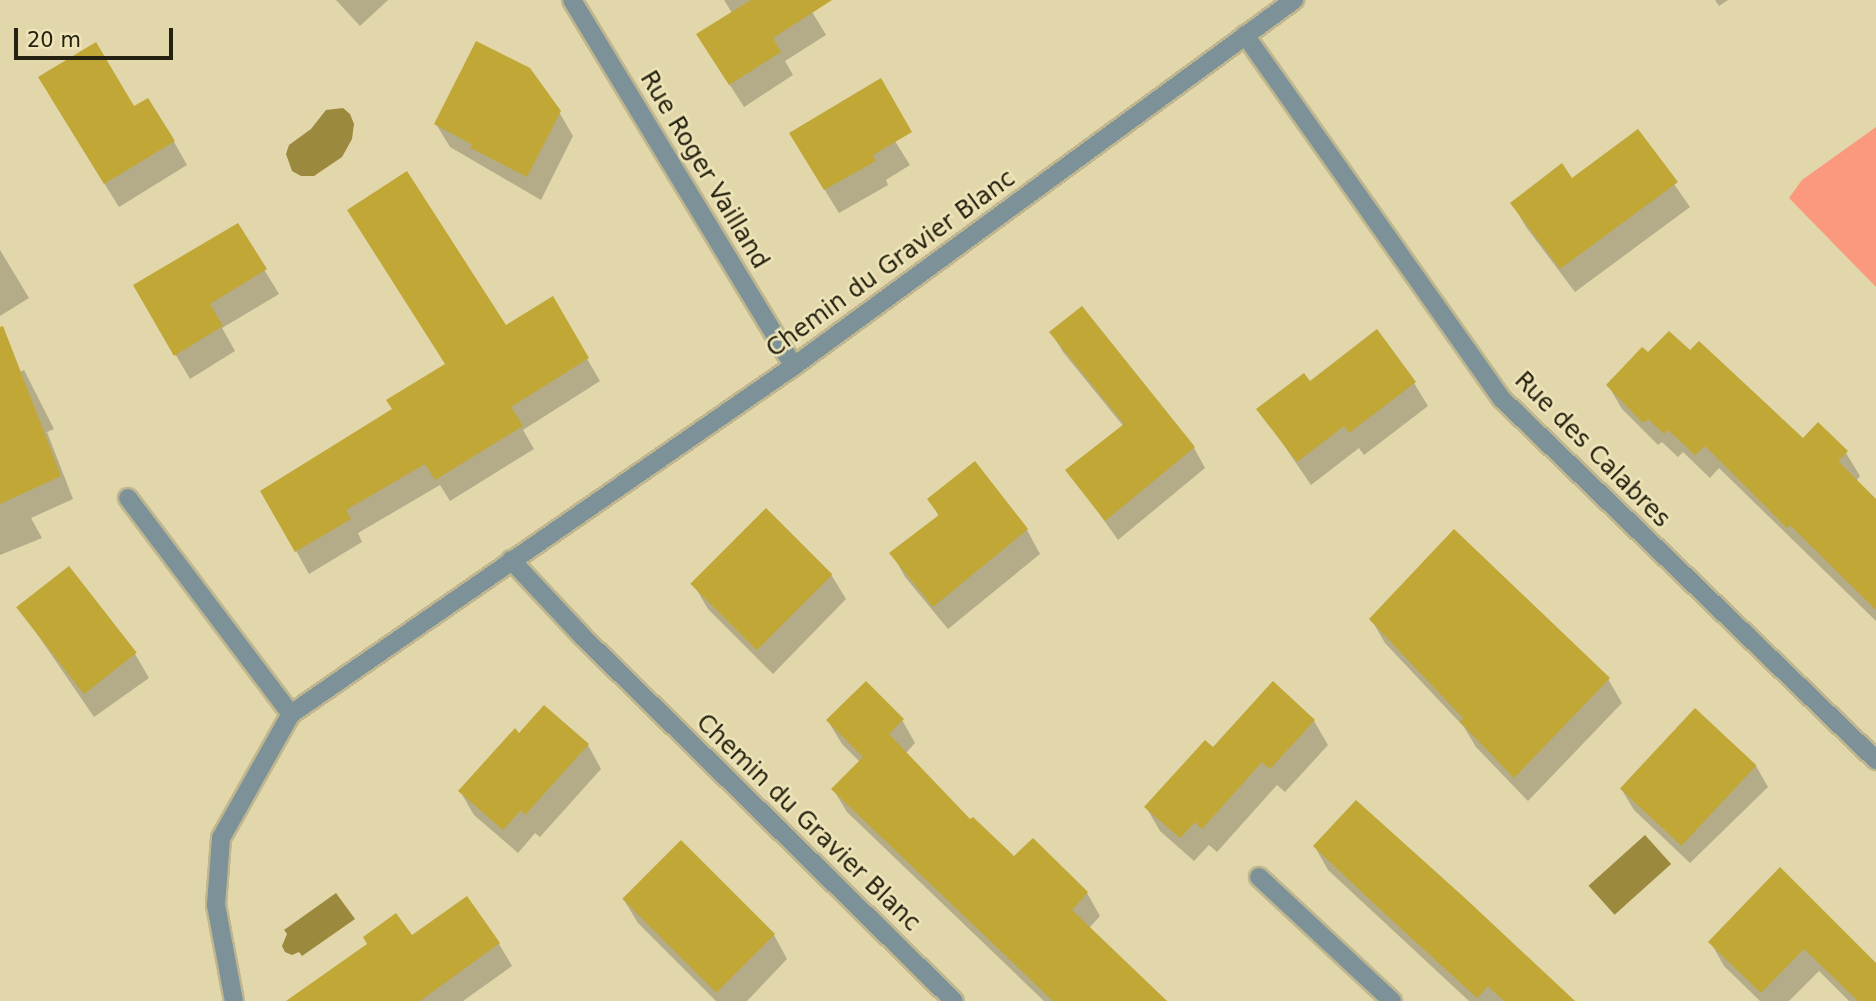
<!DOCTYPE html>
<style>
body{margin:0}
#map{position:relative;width:1876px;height:1001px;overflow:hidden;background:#e1d7ab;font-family:"DejaVu Sans",sans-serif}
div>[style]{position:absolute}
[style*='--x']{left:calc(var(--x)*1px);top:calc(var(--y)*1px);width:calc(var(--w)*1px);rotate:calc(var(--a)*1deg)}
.green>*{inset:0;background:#fa997d}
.water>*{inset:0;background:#9b893d;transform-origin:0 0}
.shadow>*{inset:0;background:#0003}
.building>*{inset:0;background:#c0a736;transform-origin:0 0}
.roads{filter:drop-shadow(2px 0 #bfb68f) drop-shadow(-2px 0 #bfb68f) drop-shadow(0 2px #bfb68f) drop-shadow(0 -2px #bfb68f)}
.minor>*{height:18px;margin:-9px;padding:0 9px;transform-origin:9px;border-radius:9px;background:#7c9298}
span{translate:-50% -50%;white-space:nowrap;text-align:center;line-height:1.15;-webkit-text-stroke:5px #eee4b8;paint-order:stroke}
.street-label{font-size:24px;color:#242110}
.scale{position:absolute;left:14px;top:28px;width:159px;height:32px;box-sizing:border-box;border:4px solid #242110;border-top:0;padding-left:9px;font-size:21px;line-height:24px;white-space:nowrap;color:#242110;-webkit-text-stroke:5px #eee4b8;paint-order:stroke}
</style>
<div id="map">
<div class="green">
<div style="clip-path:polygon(1876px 127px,1876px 287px,1789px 198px,1802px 180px)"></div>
</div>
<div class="water">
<div style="clip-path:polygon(343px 108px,350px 114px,354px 124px,352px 139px,342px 157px,314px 176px,301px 176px,292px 171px,286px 154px,289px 145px,311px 129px,326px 110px)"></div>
<div style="left:1645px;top:835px;width:39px;height:76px;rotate:48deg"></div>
<div style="clip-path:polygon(336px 893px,355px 919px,302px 956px,299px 952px,292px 955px,285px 952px,282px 946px,287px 934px,284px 930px)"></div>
</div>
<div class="shadow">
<div style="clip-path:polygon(336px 0,388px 0,360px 26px)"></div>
<div style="clip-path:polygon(724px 0,805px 0,826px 35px,785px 61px,793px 75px,744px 107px,712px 57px,732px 13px)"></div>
<div style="clip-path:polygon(1715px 0,1728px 0,1719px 6px)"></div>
<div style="clip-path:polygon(863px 90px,910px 165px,886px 180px,888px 185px,839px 213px,805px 158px)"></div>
<div style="clip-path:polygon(53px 101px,174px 142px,187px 165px,119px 207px)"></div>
<div style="clip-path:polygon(559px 112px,573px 136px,541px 200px,450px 147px,436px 124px)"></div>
<div style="clip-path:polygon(1637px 131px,1690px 207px,1575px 292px,1526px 227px,1512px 203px,1572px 181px)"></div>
<div style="clip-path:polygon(237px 225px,279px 294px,222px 328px,235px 351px,190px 379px,135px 286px)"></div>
<div style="clip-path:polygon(0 250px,29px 298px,0 316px)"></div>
<div style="clip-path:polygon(556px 306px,600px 381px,523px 430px,534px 449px,450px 501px,440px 485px,358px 533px,362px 542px,309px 574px,263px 491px,394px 410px,505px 327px)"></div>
<div style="clip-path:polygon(1051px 332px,1194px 448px,1205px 468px,1118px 540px,1068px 470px,1124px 427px,1063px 352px)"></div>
<div style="clip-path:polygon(24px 370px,54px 429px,47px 432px,73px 499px,31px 518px,42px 538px,0 555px,0 380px)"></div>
<div style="clip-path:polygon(1414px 383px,1428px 406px,1364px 455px,1359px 448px,1311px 485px,1259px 409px,1310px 384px)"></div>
<div style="clip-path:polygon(1608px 385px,1846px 453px,1860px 476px,1856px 481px,1876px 502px,1876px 621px,1719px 468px,1710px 478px,1683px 452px,1678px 457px,1662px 442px,1658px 445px,1622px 409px)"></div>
<div style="clip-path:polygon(974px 464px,1027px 530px,1040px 554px,948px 629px,905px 577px,892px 553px,939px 517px,930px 500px)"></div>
<div style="clip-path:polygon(766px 510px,832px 576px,846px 599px,773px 674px,708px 609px,694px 585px)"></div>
<div style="clip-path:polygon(69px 568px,135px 654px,149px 678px,94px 717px,18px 606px)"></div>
<div style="clip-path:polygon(1371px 619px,1608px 679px,1622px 703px,1528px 801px,1476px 747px,1464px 727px,1385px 643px)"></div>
<div style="clip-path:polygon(1695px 710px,1756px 766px,1768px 787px,1690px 863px,1634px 810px,1622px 790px)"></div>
<div style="clip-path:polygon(902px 720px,915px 743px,905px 754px,970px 822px,1014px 859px,1087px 893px,1100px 916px,1089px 928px,1166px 1001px,1044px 1001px,847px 812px,833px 789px,860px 762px,842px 744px,828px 721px)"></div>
<div style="clip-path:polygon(1314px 721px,1328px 745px,1285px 792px,1277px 785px,1217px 852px,1209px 845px,1194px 861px,1160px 831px,1146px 807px,1213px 750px)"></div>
<div style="clip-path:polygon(520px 735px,588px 745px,601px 769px,540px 837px,535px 833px,518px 853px,474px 815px,460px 791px)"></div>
<div style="clip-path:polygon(1315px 847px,1571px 1001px,1469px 1001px,1328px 870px)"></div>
<div style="clip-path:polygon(1780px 869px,1876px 966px,1876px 1001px,1849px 1001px,1819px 971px,1789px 1001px,1760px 1001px,1724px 966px,1711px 943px)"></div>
<div style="clip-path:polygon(624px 900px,774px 935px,787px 959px,747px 1001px,716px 1001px,638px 923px)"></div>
<div style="clip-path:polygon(412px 937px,499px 944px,512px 966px,463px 1001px,326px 1001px)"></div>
</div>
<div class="building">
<div style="clip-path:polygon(751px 0,832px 0,773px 38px,781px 52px,729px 85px,696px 34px)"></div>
<div style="clip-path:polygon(476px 41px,530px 68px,561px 111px,527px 177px,469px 147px,473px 145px,434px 124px)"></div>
<div style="clip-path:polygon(96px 42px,134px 106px,148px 98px,175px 141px,104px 184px,38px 77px)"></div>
<div style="clip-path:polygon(881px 78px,912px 132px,873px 155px,876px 161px,824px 190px,789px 133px)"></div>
<div style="clip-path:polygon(1638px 129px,1678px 182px,1560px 269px,1510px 203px,1562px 163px,1572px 178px)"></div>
<div style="clip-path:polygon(407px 171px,506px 325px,553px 296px,589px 358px,511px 407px,523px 426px,435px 480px,425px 464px,346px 510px,351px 519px,295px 552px,260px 491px,392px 409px,386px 400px,445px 364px,347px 210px)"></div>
<div style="clip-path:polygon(238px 223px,267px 269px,210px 304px,223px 326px,174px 356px,133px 285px)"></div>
<div style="clip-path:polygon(1082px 306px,1195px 447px,1105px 521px,1065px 470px,1124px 424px,1049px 332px)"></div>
<div style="clip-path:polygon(3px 326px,61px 476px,0 504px,0 327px)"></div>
<div style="clip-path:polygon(1377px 329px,1416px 382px,1349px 433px,1344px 426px,1297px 462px,1256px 409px,1304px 373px,1310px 381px)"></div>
<div style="clip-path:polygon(1669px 331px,1690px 350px,1699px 341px,1803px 438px,1818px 422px,1848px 451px,1838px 461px,1876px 499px,1876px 610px,1790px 525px,1787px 528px,1705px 446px,1695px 455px,1668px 430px,1664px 434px,1648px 419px,1643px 423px,1606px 385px,1642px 347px,1648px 352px)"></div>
<div style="clip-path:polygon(975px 461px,1028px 529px,933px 607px,889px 553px,939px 515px,927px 499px)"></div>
<div style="left:766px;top:508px;width:94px;height:107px;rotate:45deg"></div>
<div style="clip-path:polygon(1454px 529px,1610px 678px,1514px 778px,1460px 722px,1463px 718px,1369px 619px)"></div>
<div style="left:69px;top:566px;width:110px;height:67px;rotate:52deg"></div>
<div style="clip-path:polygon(866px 681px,904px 719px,889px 734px,970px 819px,973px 817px,1014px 856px,1033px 838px,1088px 892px,1072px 910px,1167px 1001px,1053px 1001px,831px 789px,863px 757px,826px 720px)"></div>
<div style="clip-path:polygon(1273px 681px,1315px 720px,1270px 769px,1262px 762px,1202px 829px,1195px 822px,1180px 838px,1144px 807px,1205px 740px,1213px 747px)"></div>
<div style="clip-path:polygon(544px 705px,589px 744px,525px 815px,521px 810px,503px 830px,458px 791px,515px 728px,519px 733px)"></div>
<div style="left:1695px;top:708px;width:84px;height:110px;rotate:43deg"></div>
<div style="clip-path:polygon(1356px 800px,1466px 899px,1575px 1001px,1504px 1001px,1488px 986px,1477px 998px,1382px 911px,1313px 846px)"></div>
<div style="left:681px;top:840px;width:133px;height:83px;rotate:45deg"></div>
<div style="clip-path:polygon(1780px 867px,1876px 963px,1876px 1001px,1858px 1001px,1804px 949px,1761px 993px,1708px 942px)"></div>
<div style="clip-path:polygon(467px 896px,500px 943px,420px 1001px,286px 1001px,367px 944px,363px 937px,396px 913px,412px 935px)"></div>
</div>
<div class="roads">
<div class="minor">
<div style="--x:572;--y:0;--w:428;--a:58.8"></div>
<div style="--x:1245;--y:35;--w:446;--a:54.8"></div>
<div style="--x:1502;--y:399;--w:520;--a:43.99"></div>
<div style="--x:128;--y:498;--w:271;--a:53"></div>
<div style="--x:511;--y:560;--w:104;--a:46.9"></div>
<div style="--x:582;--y:636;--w:521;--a:44.46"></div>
<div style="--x:1259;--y:877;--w:182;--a:43"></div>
<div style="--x:234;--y:1001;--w:98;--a:-100.6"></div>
<div style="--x:216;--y:905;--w:67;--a:-85.7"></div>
<div style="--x:221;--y:838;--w:142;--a:-60.6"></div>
<div style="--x:291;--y:714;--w:612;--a:-34.68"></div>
<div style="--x:794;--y:366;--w:620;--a:-36.2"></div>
</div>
</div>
<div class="street-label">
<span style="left:704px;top:170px;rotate:59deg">Rue Roger Vailland</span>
<span style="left:891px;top:264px;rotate:-36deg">Chemin du Gravier Blanc</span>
<span style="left:1592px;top:450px;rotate:45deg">Rue des Calabres</span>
<span style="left:808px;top:823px;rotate:44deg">Chemin du Gravier Blanc</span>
</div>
<div class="scale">20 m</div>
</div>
